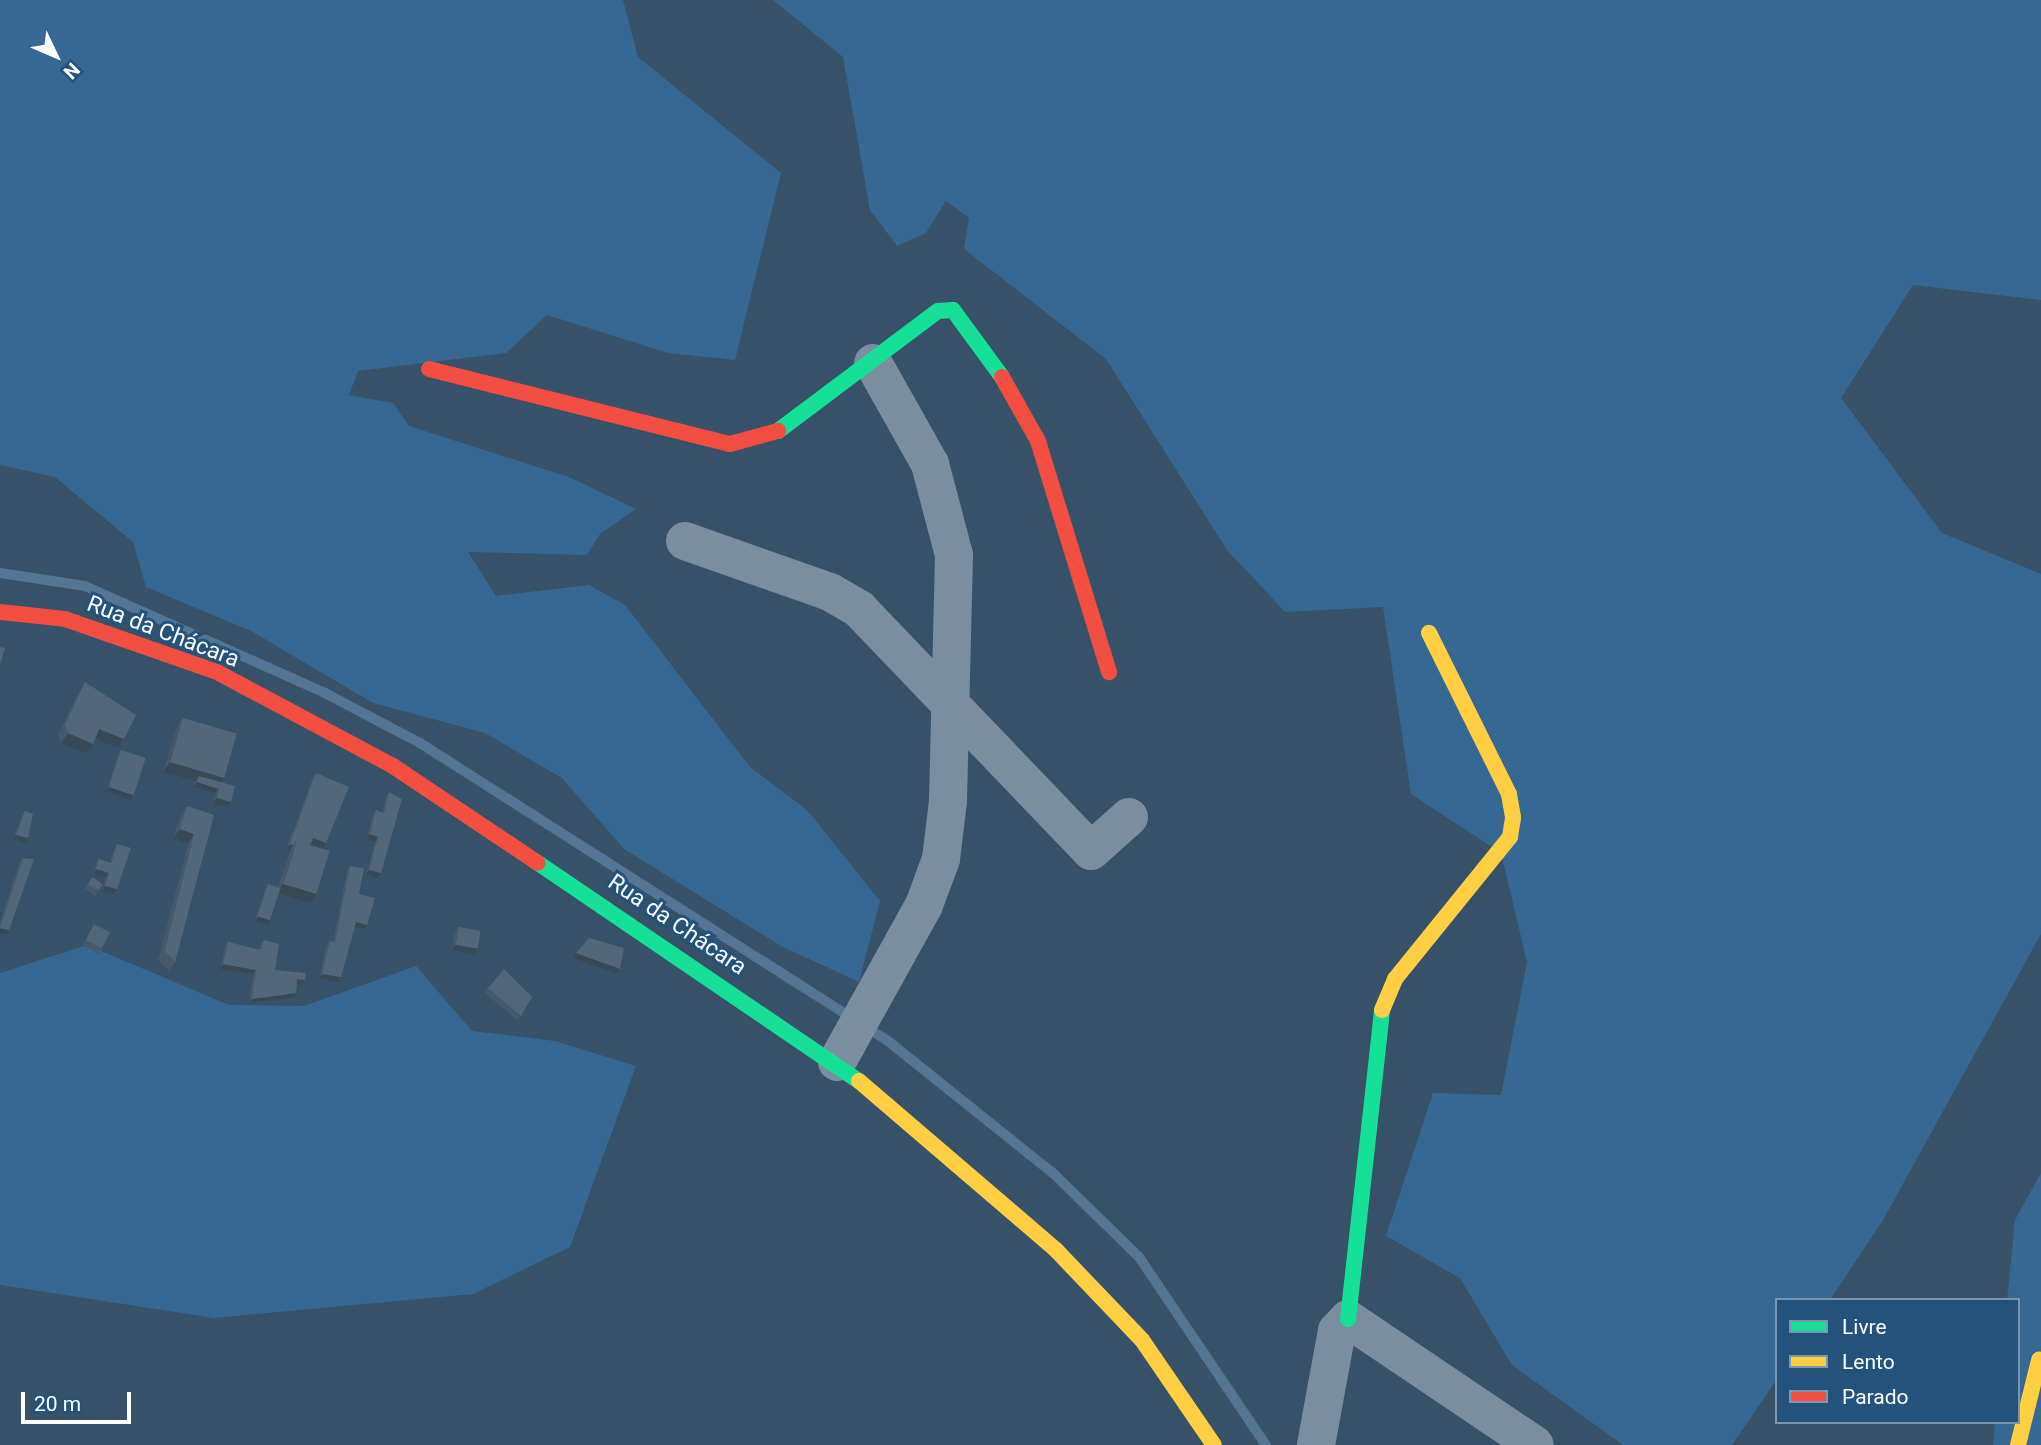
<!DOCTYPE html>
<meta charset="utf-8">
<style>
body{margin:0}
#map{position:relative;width:2041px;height:1445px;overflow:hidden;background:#375168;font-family:Roboto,sans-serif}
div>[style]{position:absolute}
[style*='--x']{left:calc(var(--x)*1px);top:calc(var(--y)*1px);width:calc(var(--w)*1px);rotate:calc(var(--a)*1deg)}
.green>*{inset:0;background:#366893}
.stream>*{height:10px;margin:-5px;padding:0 5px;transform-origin:5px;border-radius:5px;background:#547593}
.street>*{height:38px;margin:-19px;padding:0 19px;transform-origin:19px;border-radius:19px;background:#7b8e9f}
.fast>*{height:16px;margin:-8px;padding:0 8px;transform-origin:8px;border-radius:8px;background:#16e098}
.slow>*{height:16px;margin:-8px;padding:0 8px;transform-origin:8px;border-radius:8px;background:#ffcf43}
.jam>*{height:16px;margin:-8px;padding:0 8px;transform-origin:8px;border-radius:8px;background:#f24e42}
.wall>*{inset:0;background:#475969;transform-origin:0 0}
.shaded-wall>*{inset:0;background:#394855;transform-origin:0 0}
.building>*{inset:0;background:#52677a;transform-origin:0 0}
span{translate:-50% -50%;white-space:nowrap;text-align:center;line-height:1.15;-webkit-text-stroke:6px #23527c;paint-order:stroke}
.street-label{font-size:23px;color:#fff}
.legend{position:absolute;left:1775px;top:1298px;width:245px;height:126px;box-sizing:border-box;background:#23527c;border:2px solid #7b97b0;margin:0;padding:9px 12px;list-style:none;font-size:21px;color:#fff}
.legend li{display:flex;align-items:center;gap:14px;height:35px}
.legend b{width:35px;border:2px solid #7b97b0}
.north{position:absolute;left:21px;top:21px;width:70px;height:70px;-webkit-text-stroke:5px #23527c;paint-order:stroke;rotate:134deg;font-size:19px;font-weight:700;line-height:28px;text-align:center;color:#fff}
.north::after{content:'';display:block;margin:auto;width:24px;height:32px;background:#fff;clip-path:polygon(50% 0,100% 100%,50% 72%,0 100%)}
.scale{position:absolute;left:21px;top:1392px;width:110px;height:32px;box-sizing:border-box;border:4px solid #fff;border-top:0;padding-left:9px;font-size:21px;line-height:24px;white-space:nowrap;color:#fff;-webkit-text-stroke:5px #23527c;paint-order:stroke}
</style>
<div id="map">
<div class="green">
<div style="clip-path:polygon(0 0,623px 0,638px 57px,781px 173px,735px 360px,668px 353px,547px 315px,506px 353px,358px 371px,349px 395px,393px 403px,409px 426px,569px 477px,636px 509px,600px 534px,587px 555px,468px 552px,496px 596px,589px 585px,625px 605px,750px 767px,807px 810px,880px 901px,859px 982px,781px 946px,624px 849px,562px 778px,485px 733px,373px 703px,251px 631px,146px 587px,133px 542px,55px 477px,0 465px)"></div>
<div style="clip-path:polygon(773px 0,2041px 0,2041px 300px,1913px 285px,1841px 398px,1942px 533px,2041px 574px,2041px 934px,1883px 1220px,1830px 1300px,1777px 1300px,1777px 1379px,1732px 1445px,1623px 1445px,1512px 1365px,1460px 1278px,1386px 1236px,1433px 1093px,1501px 1095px,1527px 962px,1501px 853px,1411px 794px,1383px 607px,1285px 612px,1227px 550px,1106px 359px,964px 249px,969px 218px,946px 201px,926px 233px,897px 246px,870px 210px,843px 57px)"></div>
<div style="clip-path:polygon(87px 945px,229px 1005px,304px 1006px,416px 966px,472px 1031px,555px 1041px,636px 1066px,570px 1247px,473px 1294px,214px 1318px,0 1285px,0 973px)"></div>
<div style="clip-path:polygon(2041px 1173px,2041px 1445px,1993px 1445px,1995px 1422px,2018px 1422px,2018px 1300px,2007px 1300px,2015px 1220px)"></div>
</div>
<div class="stream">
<div style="--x:0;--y:573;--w:86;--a:8.7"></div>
<div style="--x:85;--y:586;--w:263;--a:24"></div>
<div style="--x:325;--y:693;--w:107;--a:27.8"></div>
<div style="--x:420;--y:743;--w:555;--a:32.49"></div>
<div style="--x:888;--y:1041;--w:211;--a:38.7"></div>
<div style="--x:1053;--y:1173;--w:120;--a:44.3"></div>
<div style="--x:1139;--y:1257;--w:227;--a:56"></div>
</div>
<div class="street">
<div style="--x:685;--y:541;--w:154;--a:19.4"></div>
<div style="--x:830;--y:592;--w:34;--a:30"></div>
<div style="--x:859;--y:609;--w:335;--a:46.2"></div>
<div style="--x:1091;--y:851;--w:51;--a:-41.8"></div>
<div style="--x:837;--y:1062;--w:179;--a:-61"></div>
<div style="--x:924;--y:905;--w:49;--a:-69.7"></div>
<div style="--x:941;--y:859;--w:58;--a:-83.1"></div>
<div style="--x:948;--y:801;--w:246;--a:-88.6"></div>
<div style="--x:954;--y:555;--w:94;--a:-104.8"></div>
<div style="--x:930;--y:464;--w:116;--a:-119.4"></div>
<div style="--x:1316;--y:1445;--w:116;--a:-79.6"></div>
<div style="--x:1337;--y:1331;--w:16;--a:-47"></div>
<div style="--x:1348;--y:1319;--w:225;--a:34"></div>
</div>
<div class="fast">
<div style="--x:778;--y:431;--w:200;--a:-36.9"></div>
<div style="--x:938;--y:311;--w:15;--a:-4"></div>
<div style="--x:953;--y:310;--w:83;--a:53.8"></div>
<div style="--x:538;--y:863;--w:388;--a:34.2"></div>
<div style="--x:1348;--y:1319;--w:311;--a:-83.7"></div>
</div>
<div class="slow">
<div style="--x:1382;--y:1010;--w:34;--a:-67"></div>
<div style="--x:1395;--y:979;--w:183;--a:-51"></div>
<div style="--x:1510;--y:837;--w:20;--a:-81"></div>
<div style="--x:1513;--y:817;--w:23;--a:-100"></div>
<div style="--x:1509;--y:794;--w:180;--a:-116.4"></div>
<div style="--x:859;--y:1081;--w:260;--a:40.6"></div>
<div style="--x:1056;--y:1250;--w:124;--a:46.3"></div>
<div style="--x:1142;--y:1340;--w:127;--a:55.6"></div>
<div style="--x:2018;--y:1445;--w:88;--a:-76.1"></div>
</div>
<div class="jam">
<div style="--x:429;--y:369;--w:310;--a:14"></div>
<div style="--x:730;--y:444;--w:50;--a:-15.2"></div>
<div style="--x:1002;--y:377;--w:73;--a:60.6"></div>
<div style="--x:1038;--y:441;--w:242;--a:72.9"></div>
<div style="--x:0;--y:612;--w:65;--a:6.1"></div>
<div style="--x:65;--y:619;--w:161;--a:19.2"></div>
<div style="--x:217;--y:672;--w:200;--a:28.1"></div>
<div style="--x:393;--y:766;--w:174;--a:33.8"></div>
</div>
<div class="wall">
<div style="clip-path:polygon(85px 682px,124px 739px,118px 748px,95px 739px,86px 753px,61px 743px,58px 734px,79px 692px)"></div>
<div style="clip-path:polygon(183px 718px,221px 782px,231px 802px,227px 807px,213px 803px,216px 793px,194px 787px,196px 781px,163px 772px,177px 727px)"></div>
<div style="clip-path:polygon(121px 750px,130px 800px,106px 791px,118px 754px)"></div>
<div style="clip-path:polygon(316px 773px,326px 843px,323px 848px,311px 843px,310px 845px,310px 903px,279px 893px,267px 925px,255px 921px,265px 889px,268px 884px,278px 888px,290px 850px,286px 849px,313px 777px)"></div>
<div style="clip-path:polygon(389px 792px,381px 873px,378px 878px,366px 874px,375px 842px,366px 839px,373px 815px,376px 810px,382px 813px,386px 797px)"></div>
<div style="clip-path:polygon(187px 806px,214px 815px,175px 962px,169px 971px,158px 960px,188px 844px,173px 838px,181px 815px)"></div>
<div style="clip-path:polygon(25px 811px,25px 843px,13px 839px,22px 816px)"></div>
<div style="clip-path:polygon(117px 844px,117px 889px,114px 894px,102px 891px,106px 877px,93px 874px,96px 864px,99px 859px,110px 863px,114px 849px)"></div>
<div style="clip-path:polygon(23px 858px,6px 935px,0 933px,0 922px,19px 863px)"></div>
<div style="clip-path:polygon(350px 866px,359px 894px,364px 929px,355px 928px,341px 977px,338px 982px,319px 978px,326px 946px,330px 941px,333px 942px,347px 870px)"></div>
<div style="left:92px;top:877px;width:13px;height:14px;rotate:32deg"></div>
<div style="clip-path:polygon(94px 924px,102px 949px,99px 954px,83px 945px)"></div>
<div style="clip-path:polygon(459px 927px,474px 954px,452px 950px,455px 931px)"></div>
<div style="clip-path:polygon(264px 940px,275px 970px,305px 980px,302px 985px,297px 984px,296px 993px,293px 998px,249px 1003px,253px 974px,220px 969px,225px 947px,228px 942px,259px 950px,260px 945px)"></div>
<div style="left:488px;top:988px;width:43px;height:6px;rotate:40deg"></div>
</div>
<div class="shaded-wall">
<div style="clip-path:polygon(99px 729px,124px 739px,118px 748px,93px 738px)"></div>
<div style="clip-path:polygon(68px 733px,93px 744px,86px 753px,61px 743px)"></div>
<div style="clip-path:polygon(170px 762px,224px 778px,218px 787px,199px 776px,196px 781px,163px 772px)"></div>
<div style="clip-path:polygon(197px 782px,219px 789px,216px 793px,194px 787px)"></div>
<div style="clip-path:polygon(109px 787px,133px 795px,130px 800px,106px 791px)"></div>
<div style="clip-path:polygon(217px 798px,231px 802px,227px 807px,213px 803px)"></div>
<div style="clip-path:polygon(180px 829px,194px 834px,188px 844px,173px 838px)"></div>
<div style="clip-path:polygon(370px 834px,378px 837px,375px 842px,366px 839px)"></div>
<div style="clip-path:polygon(16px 835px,28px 838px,25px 843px,13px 839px)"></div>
<div style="left:313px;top:838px;width:14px;height:6px;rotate:21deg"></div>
<div style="clip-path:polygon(290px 844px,293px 845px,290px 850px,286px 849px)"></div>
<div style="clip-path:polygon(96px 869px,109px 873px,106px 877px,93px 874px)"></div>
<div style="clip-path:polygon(369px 870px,381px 873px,378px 878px,366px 874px)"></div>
<div style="clip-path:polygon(283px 884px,317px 894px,310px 903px,277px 893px)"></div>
<div style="clip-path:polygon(105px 886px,117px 889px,114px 894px,102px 891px)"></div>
<div style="clip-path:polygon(258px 917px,271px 920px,267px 925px,255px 921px)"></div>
<div style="clip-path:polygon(356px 922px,367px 925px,364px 929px,353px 927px)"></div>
<div style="clip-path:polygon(0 928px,9px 930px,6px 935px,0 933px)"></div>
<div style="clip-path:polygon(455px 945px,477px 949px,474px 954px,452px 950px)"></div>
<div style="clip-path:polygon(576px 953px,620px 969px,617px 973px,573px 958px)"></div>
<div style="clip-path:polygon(223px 964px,256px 970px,253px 974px,220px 969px)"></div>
<div style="clip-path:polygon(322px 974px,341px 977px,338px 982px,319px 978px)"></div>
<div style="clip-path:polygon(297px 979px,305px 980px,302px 985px,294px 984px)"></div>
<div style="clip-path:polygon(296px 993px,293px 998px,249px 1003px,252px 999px)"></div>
</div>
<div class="building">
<div style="clip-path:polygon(0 647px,5px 648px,0 665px)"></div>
<div style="clip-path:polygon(85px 682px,136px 715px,124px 739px,99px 729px,93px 744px,68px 733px,65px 725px)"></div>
<div style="left:183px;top:718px;width:56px;height:46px;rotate:16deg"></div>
<div style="left:121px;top:750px;width:26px;height:39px;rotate:18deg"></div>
<div style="clip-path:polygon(316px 773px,349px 787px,326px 843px,313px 838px,310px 845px,297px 841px,293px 845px,290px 844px)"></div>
<div style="clip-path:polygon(199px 776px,235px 786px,231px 802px,217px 798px,219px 789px,197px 782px)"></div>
<div style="clip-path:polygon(389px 792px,402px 799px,381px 873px,369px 870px,378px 837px,370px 834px,376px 810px,384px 813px)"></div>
<div style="clip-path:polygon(187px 806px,214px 815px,175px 962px,165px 951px,194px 834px,180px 829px)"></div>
<div style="clip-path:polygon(25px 811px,33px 814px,28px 838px,16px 835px)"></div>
<div style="left:297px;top:841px;width:34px;height:45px;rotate:17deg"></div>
<div style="clip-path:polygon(117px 844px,131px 848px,117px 889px,105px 886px,109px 873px,96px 869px,99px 859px,111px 863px)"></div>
<div style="clip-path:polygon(23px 858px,34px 859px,9px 930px,0 928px)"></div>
<div style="clip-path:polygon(350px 866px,364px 868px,359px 894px,375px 898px,367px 925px,356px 922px,341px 977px,322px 974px,330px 941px,335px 942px)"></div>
<div style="clip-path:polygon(92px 877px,103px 884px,99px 890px,88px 885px)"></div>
<div style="left:268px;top:884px;width:13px;height:34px;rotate:18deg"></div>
<div style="left:94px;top:924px;width:18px;height:18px;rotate:27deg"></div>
<div style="left:459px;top:927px;width:22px;height:18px;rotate:10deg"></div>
<div style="clip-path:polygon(589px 938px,624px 948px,620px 969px,576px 953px)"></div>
<div style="clip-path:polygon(264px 940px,279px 944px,275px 970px,306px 973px,305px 980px,297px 979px,296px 993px,252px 999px,256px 970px,223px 964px,228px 942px,261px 950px)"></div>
<div style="clip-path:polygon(504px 969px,532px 997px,521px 1016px,488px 988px)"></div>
</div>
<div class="street-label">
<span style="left:163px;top:632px;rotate:21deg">Rua da Chácara</span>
<span style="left:677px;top:925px;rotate:34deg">Rua da Chácara</span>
</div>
<ul class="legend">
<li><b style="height:9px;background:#16e098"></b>Livre</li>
<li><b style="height:9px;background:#ffcf43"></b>Lento</li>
<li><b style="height:9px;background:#f24e42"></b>Parado</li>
</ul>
<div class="north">N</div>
<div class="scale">20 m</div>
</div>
